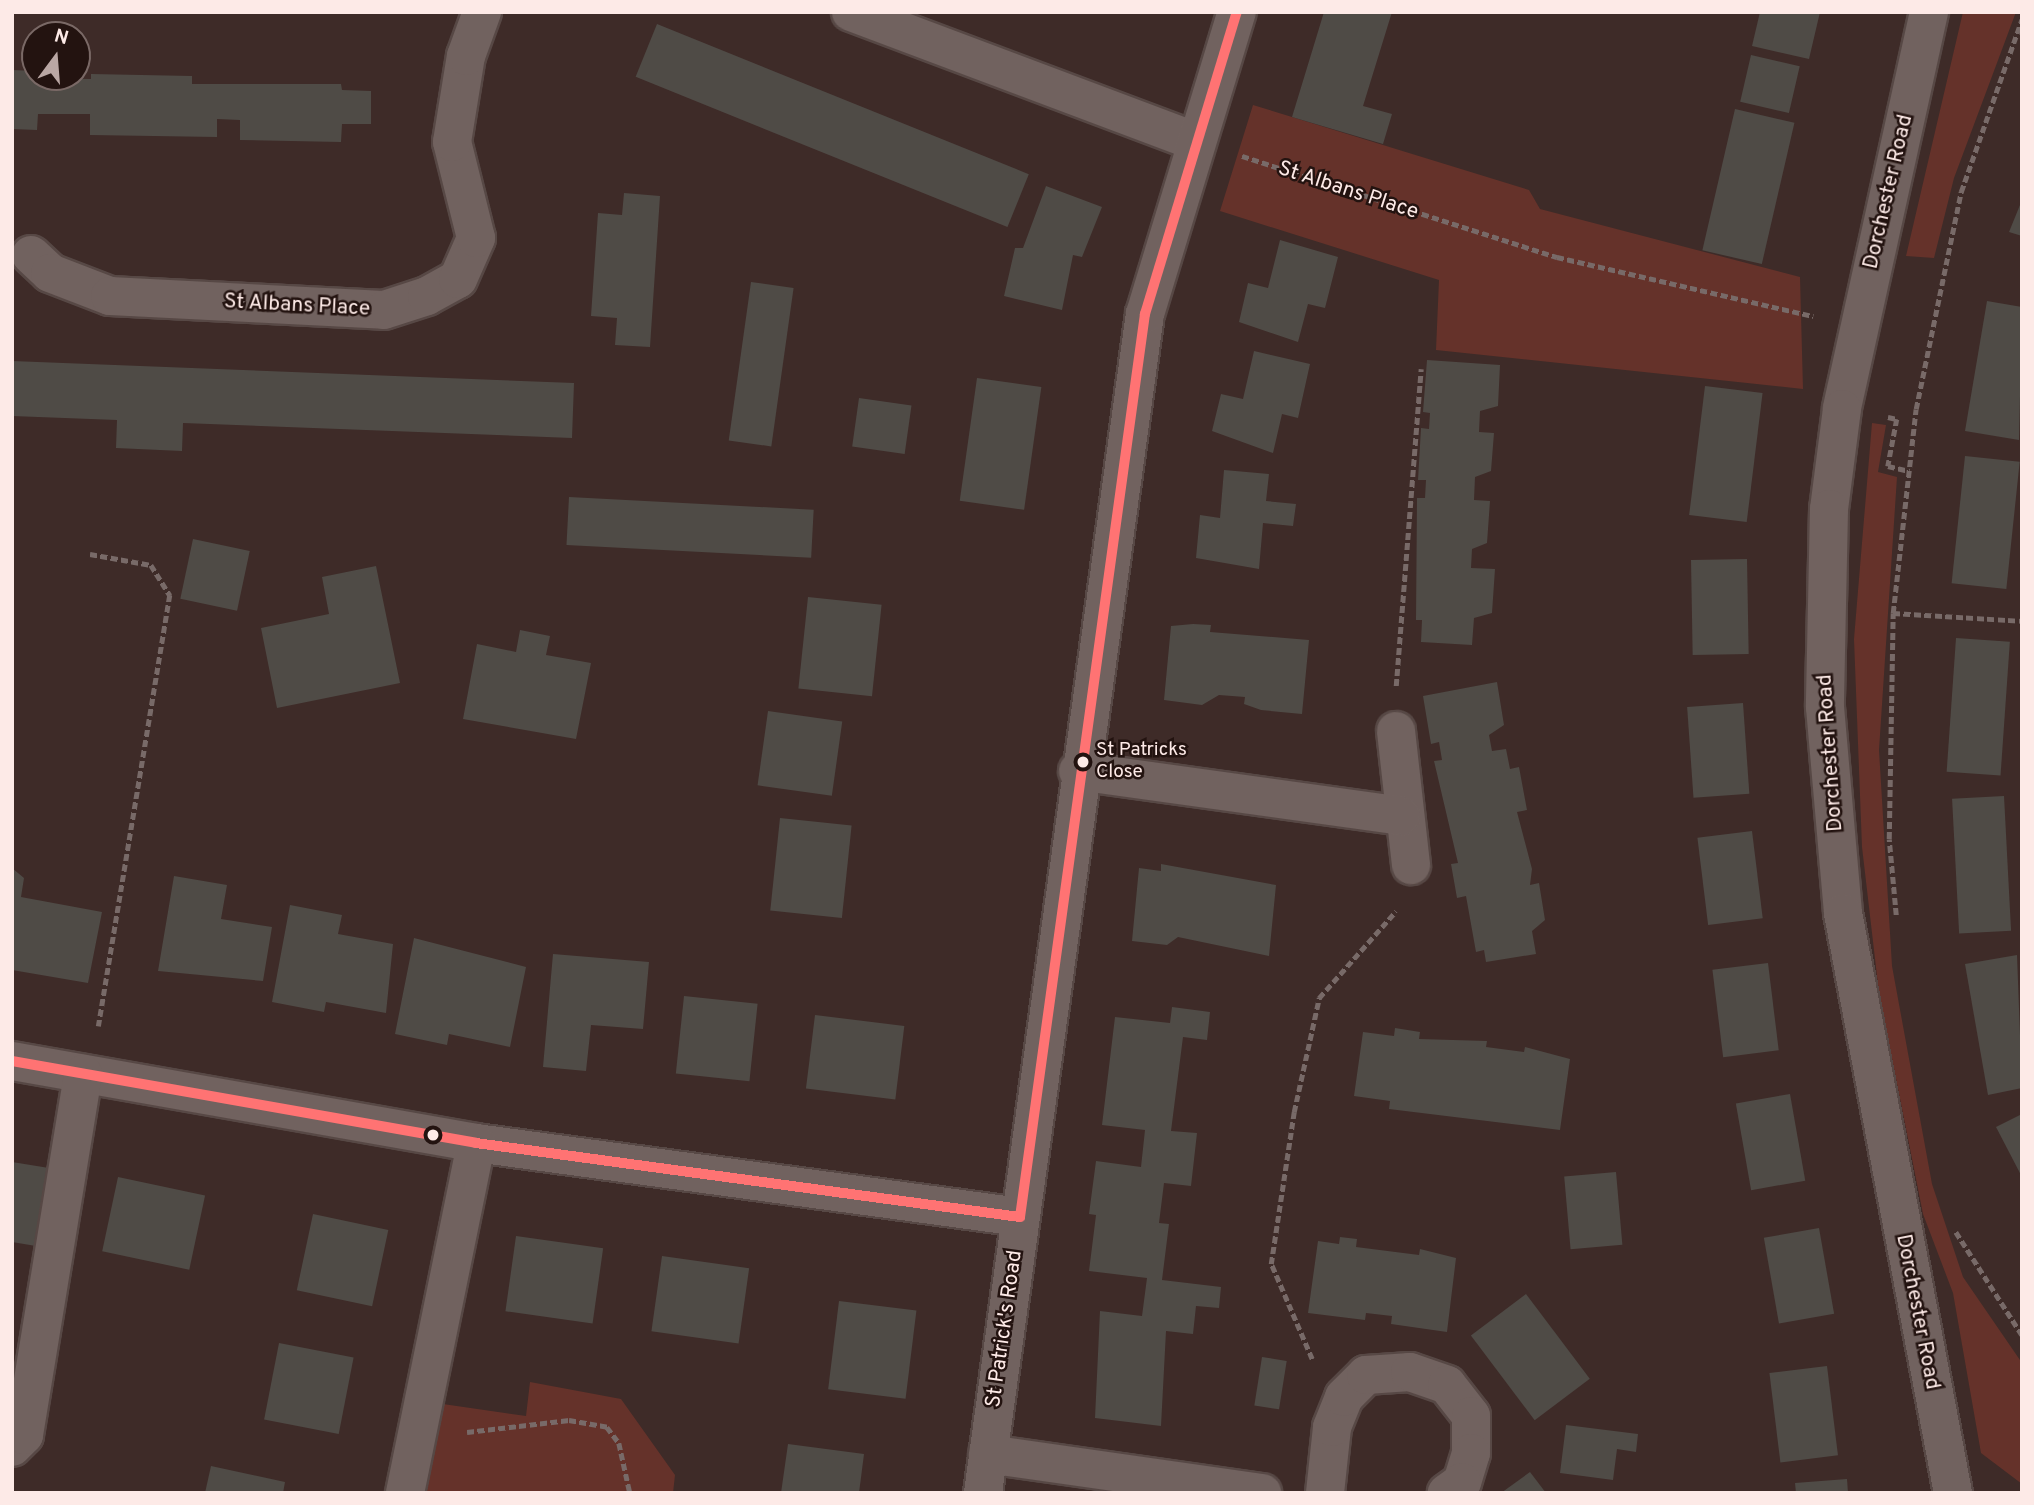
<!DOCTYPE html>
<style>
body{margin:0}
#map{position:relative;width:2034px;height:1505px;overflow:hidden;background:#3e2b28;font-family:Overpass,sans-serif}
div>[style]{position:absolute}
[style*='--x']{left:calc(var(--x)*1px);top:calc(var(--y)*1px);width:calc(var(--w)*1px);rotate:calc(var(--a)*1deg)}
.green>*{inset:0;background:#65322a}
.building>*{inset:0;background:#4f4b46;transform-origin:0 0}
.path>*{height:4.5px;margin-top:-2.25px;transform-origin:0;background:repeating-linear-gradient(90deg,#786a68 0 7px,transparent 0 10.5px)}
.roads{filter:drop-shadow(2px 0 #574845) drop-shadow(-2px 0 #574845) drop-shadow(0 2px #574845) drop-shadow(0 -2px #574845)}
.minor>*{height:38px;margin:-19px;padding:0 19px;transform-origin:19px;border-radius:19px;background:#71625f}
.bus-1>*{height:10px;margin:-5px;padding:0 5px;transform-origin:5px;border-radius:5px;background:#ff7373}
.dots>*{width:19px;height:19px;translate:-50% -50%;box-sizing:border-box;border:4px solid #231310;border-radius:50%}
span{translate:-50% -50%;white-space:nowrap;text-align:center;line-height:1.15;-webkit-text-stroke:5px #231310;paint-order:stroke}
.bus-label{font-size:19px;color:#fdeae7}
.left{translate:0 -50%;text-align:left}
.street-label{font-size:21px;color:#fdeae7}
.frame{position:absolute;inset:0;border:14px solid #fdeae7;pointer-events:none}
.north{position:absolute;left:21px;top:21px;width:70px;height:70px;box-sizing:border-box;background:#231310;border:2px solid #7a6966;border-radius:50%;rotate:16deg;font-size:19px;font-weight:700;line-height:28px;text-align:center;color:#fdeae7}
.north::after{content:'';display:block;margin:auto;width:24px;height:32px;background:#baa7a4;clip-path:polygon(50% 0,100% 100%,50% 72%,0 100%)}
</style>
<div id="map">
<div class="green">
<div style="clip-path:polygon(1963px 12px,2016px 12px,1954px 178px,1934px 258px,1906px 256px)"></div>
<div style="clip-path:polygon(1253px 105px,1529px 190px,1540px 209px,1800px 277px,1803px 389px,1436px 350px,1439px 280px,1220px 211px)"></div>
<div style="clip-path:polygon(1872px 423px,1886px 425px,1878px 472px,1897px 477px,1879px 750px,1892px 966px,1932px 1184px,1963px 1277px,2022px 1363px,2022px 1484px,1981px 1453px,1953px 1293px,1923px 1214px,1879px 993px,1862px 847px,1854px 639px)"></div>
<div style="clip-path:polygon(530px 1382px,621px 1399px,675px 1475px,673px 1493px,414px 1493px,436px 1403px,526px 1416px)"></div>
</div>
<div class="building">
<div style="clip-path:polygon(1324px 12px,1392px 12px,1363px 106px,1392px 114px,1383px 144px,1292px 117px)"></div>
<div style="clip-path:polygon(1760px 12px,1820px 12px,1809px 59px,1752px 46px)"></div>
<div style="left:657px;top:24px;width:401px;height:57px;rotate:22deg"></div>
<div style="left:1751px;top:55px;width:50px;height:48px;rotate:13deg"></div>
<div style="clip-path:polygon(12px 70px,35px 71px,38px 78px,91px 79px,91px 74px,192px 76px,192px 84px,341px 84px,342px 90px,371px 91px,371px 124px,342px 124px,341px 142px,240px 140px,240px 120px,217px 119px,217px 137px,90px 135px,90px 114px,38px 114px,37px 130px,12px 129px)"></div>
<div style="left:1735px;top:109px;width:61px;height:145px;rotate:13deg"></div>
<div style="clip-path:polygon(1046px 186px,1102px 207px,1082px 257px,1073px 255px,1062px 310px,1004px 296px,1015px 248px,1023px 248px)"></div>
<div style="clip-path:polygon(624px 193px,660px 196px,650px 347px,615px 345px,617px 318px,591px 316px,598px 213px,622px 215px)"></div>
<div style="clip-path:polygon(2022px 200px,2022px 236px,2009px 232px)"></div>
<div style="clip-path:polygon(1280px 240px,1338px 257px,1325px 308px,1308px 304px,1298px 342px,1239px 322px,1248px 283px,1268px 288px)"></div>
<div style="left:751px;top:282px;width:43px;height:160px;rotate:8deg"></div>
<div style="clip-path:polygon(1987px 301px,2022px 307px,2019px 440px,1965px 431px)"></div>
<div style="clip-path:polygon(1254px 351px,1310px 364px,1298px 418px,1282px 414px,1273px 453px,1212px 431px,1221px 394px,1243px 399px)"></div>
<div style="clip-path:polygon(1427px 360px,1500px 365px,1498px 406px,1480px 411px,1479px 432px,1494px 433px,1491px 471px,1475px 477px,1474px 500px,1490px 501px,1487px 543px,1472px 549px,1471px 568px,1495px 569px,1492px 613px,1474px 618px,1472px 645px,1421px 642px,1422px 620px,1416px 620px,1417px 498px,1425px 498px,1426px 480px,1418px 480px,1421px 428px,1429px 429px,1430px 413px,1423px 412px)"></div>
<div style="clip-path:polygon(12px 361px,574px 383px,572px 438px,183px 423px,182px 451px,116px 448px,117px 420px,12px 416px)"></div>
<div style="left:977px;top:378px;width:65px;height:124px;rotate:8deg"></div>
<div style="left:1705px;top:386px;width:58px;height:130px;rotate:7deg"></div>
<div style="left:859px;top:398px;width:53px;height:49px;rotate:8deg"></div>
<div style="left:1965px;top:456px;width:55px;height:128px;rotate:6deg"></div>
<div style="clip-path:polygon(1224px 470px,1269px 474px,1266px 501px,1296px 504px,1293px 526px,1263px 523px,1259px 569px,1196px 558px,1200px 515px,1220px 518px)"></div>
<div style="left:569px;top:497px;width:245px;height:48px;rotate:3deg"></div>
<div style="left:193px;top:539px;width:58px;height:61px;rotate:12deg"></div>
<div style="left:1747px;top:559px;width:95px;height:56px;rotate:89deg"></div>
<div style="clip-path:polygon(376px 566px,400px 683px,277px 708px,261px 628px,329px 614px,322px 577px)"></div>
<div style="left:808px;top:597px;width:74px;height:92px;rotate:6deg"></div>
<div style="clip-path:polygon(1193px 624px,1211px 625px,1210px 632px,1309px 640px,1302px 714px,1261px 710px,1244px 704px,1245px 697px,1219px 695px,1202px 705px,1164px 700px,1171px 626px)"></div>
<div style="clip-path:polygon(520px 630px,550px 636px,546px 655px,591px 663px,576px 739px,463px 719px,477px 644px,516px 652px)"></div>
<div style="left:1956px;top:638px;width:54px;height:134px;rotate:4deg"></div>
<div style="clip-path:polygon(1497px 682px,1504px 725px,1489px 735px,1492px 751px,1506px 749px,1510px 769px,1519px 767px,1527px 810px,1517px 812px,1532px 869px,1530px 885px,1539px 883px,1545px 920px,1532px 931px,1536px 954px,1486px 962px,1484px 950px,1476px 952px,1466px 896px,1457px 898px,1451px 864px,1458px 863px,1434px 761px,1442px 760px,1439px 742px,1431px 744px,1423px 696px)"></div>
<div style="left:1743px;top:703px;width:91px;height:56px;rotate:86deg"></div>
<div style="left:768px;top:711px;width:75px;height:75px;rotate:8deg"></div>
<div style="left:2004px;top:796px;width:135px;height:52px;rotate:87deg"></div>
<div style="left:780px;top:818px;width:72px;height:93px;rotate:6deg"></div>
<div style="left:1752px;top:831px;width:88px;height:55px;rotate:83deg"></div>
<div style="clip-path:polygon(1161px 864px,1276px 885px,1269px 956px,1178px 937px,1167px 945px,1132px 941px,1139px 868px,1161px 871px)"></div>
<div style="clip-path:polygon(12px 868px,24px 878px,21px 897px,102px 912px,88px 983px,12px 970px)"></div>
<div style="clip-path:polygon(174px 876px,227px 885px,221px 919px,272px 927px,263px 981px,158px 971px)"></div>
<div style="clip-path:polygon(290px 905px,342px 915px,338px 934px,393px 944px,386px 1013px,326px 1002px,324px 1012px,272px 1002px)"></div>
<div style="clip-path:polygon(414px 938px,526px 967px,510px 1047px,449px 1034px,447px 1045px,395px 1034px)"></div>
<div style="clip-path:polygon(553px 954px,649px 962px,643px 1029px,591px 1025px,586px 1071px,543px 1067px)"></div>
<div style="clip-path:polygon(2017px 955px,2022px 1088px,1988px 1095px,1965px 964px)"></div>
<div style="left:1768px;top:963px;width:88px;height:56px;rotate:83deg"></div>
<div style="left:684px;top:996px;width:74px;height:78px;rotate:6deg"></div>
<div style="clip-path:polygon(1172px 1007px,1210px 1012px,1207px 1040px,1183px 1037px,1171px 1131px,1197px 1133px,1191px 1186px,1164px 1183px,1159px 1223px,1169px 1224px,1162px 1280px,1221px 1287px,1219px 1308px,1196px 1306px,1193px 1334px,1166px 1331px,1161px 1426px,1095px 1418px,1100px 1311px,1142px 1316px,1147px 1278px,1089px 1271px,1096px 1215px,1089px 1214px,1096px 1161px,1141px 1167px,1145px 1130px,1102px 1125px,1115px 1017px,1170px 1023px)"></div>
<div style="left:815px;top:1015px;width:90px;height:74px;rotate:7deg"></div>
<div style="clip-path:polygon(1395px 1028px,1420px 1032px,1419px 1039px,1487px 1041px,1486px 1047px,1524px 1052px,1525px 1047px,1570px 1059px,1560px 1130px,1389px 1109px,1390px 1101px,1354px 1096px,1363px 1032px,1394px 1036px)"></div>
<div style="left:1790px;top:1094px;width:88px;height:55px;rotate:80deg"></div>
<div style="clip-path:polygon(2022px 1114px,2022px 1177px,1996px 1127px)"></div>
<div style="clip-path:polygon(12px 1162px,49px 1168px,36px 1246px,12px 1242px)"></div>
<div style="left:1616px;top:1172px;width:73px;height:52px;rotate:85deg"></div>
<div style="left:118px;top:1177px;width:89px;height:76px;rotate:12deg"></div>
<div style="left:313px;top:1214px;width:77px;height:78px;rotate:12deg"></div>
<div style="left:1819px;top:1228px;width:87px;height:56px;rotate:80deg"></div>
<div style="left:516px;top:1236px;width:88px;height:76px;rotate:8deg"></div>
<div style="clip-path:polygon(1340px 1237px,1357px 1239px,1356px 1247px,1419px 1255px,1420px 1249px,1456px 1258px,1447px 1332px,1391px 1324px,1392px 1316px,1366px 1313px,1365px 1320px,1308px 1313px,1318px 1241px,1339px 1244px)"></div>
<div style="left:662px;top:1256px;width:88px;height:76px;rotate:8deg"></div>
<div style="left:1526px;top:1294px;width:106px;height:69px;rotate:53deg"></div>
<div style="left:839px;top:1301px;width:78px;height:89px;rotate:7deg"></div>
<div style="left:279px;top:1343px;width:76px;height:78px;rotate:11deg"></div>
<div style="left:1262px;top:1357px;width:25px;height:49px;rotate:9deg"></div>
<div style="left:1827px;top:1366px;width:90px;height:58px;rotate:83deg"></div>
<div style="clip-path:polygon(1566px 1425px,1638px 1434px,1636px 1452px,1617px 1449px,1613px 1480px,1560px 1473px)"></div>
<div style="clip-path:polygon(788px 1444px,864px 1454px,859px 1493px,781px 1493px)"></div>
<div style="clip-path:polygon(211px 1466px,285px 1482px,283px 1493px,205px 1493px)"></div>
<div style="clip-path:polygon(1530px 1472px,1546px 1493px,1501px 1493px)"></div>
<div style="clip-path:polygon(1847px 1479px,1848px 1493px,1796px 1493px,1795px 1483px)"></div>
</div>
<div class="path">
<div style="--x:1242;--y:156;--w:331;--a:17.8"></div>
<div style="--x:1557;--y:257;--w:263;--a:13"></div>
<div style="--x:1888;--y:417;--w:9;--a:13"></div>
<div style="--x:1897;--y:419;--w:48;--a:100.8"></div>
<div style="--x:1888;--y:466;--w:22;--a:13"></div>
<div style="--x:90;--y:554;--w:62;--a:10.2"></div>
<div style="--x:151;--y:565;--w:36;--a:58"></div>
<div style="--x:170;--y:595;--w:437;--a:99.4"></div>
<div style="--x:1893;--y:613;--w:129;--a:3.5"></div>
<div style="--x:1396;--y:686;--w:318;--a:-85.5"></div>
<div style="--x:1896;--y:915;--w:76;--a:-95.3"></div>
<div style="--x:1889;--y:839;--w:226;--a:-89"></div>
<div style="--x:1893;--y:613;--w:205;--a:-83.6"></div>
<div style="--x:1916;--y:409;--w:222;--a:-78.3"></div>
<div style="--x:1961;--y:192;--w:183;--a:-70.6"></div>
<div style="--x:1956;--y:1232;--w:122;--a:57.3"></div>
<div style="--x:1312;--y:1359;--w:103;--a:-113.3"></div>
<div style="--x:1271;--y:1264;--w:154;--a:-81.4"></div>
<div style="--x:1294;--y:1112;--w:117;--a:-77.6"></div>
<div style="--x:1319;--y:998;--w:116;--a:-48.5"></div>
<div style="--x:467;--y:1432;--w:103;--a:-6.7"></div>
<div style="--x:569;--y:1420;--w:39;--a:10"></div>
<div style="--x:607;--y:1427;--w:20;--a:53"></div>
<div style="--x:619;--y:1443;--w:51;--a:77.6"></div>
</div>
<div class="roads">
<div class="minor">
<div style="--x:851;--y:12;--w:367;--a:20.6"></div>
<div style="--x:1929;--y:12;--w:406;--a:102.4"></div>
<div style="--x:1842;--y:409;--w:101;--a:97.4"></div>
<div style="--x:1829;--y:509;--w:198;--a:91.2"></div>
<div style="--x:1825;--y:707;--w:207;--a:85"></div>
<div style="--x:1843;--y:913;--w:590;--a:79.26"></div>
<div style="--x:31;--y:255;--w:26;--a:43"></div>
<div style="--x:50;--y:273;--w:64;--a:21"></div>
<div style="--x:110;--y:296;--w:274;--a:2.9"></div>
<div style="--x:384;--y:310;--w:45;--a:-18"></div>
<div style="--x:427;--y:296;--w:35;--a:-29"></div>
<div style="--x:458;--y:279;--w:45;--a:-66.3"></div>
<div style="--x:476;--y:238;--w:99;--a:-104"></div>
<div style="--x:452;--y:142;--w:87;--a:-80.8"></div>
<div style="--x:466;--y:56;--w:47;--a:-70"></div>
<div style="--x:1396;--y:731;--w:135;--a:83.6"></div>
<div style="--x:1078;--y:771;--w:326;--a:7.9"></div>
<div style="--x:12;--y:1061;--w:471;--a:10"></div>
<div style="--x:476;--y:1143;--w:549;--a:7.75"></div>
<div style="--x:12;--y:1447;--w:17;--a:-45"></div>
<div style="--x:24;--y:1435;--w:366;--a:-80.7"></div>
<div style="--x:988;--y:1454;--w:277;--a:8.1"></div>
<div style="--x:405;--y:1493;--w:357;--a:-78.5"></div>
<div style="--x:983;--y:1493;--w:1190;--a:-82.18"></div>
<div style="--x:1145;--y:314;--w:316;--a:-73.1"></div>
<div style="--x:1325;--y:1493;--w:66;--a:-83.9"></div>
<div style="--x:1332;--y:1427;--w:32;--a:-68"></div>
<div style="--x:1344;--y:1397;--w:31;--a:-45"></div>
<div style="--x:1366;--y:1375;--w:44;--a:-3.9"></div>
<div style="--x:1410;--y:1372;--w:39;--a:19"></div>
<div style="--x:1447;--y:1385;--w:39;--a:52"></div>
<div style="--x:1471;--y:1416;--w:37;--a:90"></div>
<div style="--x:1471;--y:1453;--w:30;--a:107"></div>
<div style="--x:1462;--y:1482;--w:19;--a:144"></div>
</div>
</div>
<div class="bus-1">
<div style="--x:12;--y:1061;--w:471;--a:10"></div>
<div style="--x:476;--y:1143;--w:549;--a:7.75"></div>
<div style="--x:1020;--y:1217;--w:912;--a:-82.12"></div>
<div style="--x:1145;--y:314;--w:316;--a:-73.1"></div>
</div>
<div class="dots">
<div style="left:1083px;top:762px;background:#fdeae7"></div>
<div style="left:433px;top:1135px;background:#fdeae7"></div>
</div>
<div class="bus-label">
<span class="left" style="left:1096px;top:762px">St Patricks<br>Close</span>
</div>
<div class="street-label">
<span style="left:1348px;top:191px;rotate:18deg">St Albans Place</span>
<span style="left:1889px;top:192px;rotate:-77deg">Dorchester Road</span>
<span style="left:297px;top:306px;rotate:3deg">St Albans Place</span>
<span style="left:1831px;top:753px;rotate:-94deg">Dorchester Road</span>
<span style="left:1917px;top:1312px;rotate:79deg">Dorchester Road</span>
<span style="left:1005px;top:1329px;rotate:-82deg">St Patrick's Road</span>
</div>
<div class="frame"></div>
<div class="north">N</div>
</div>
